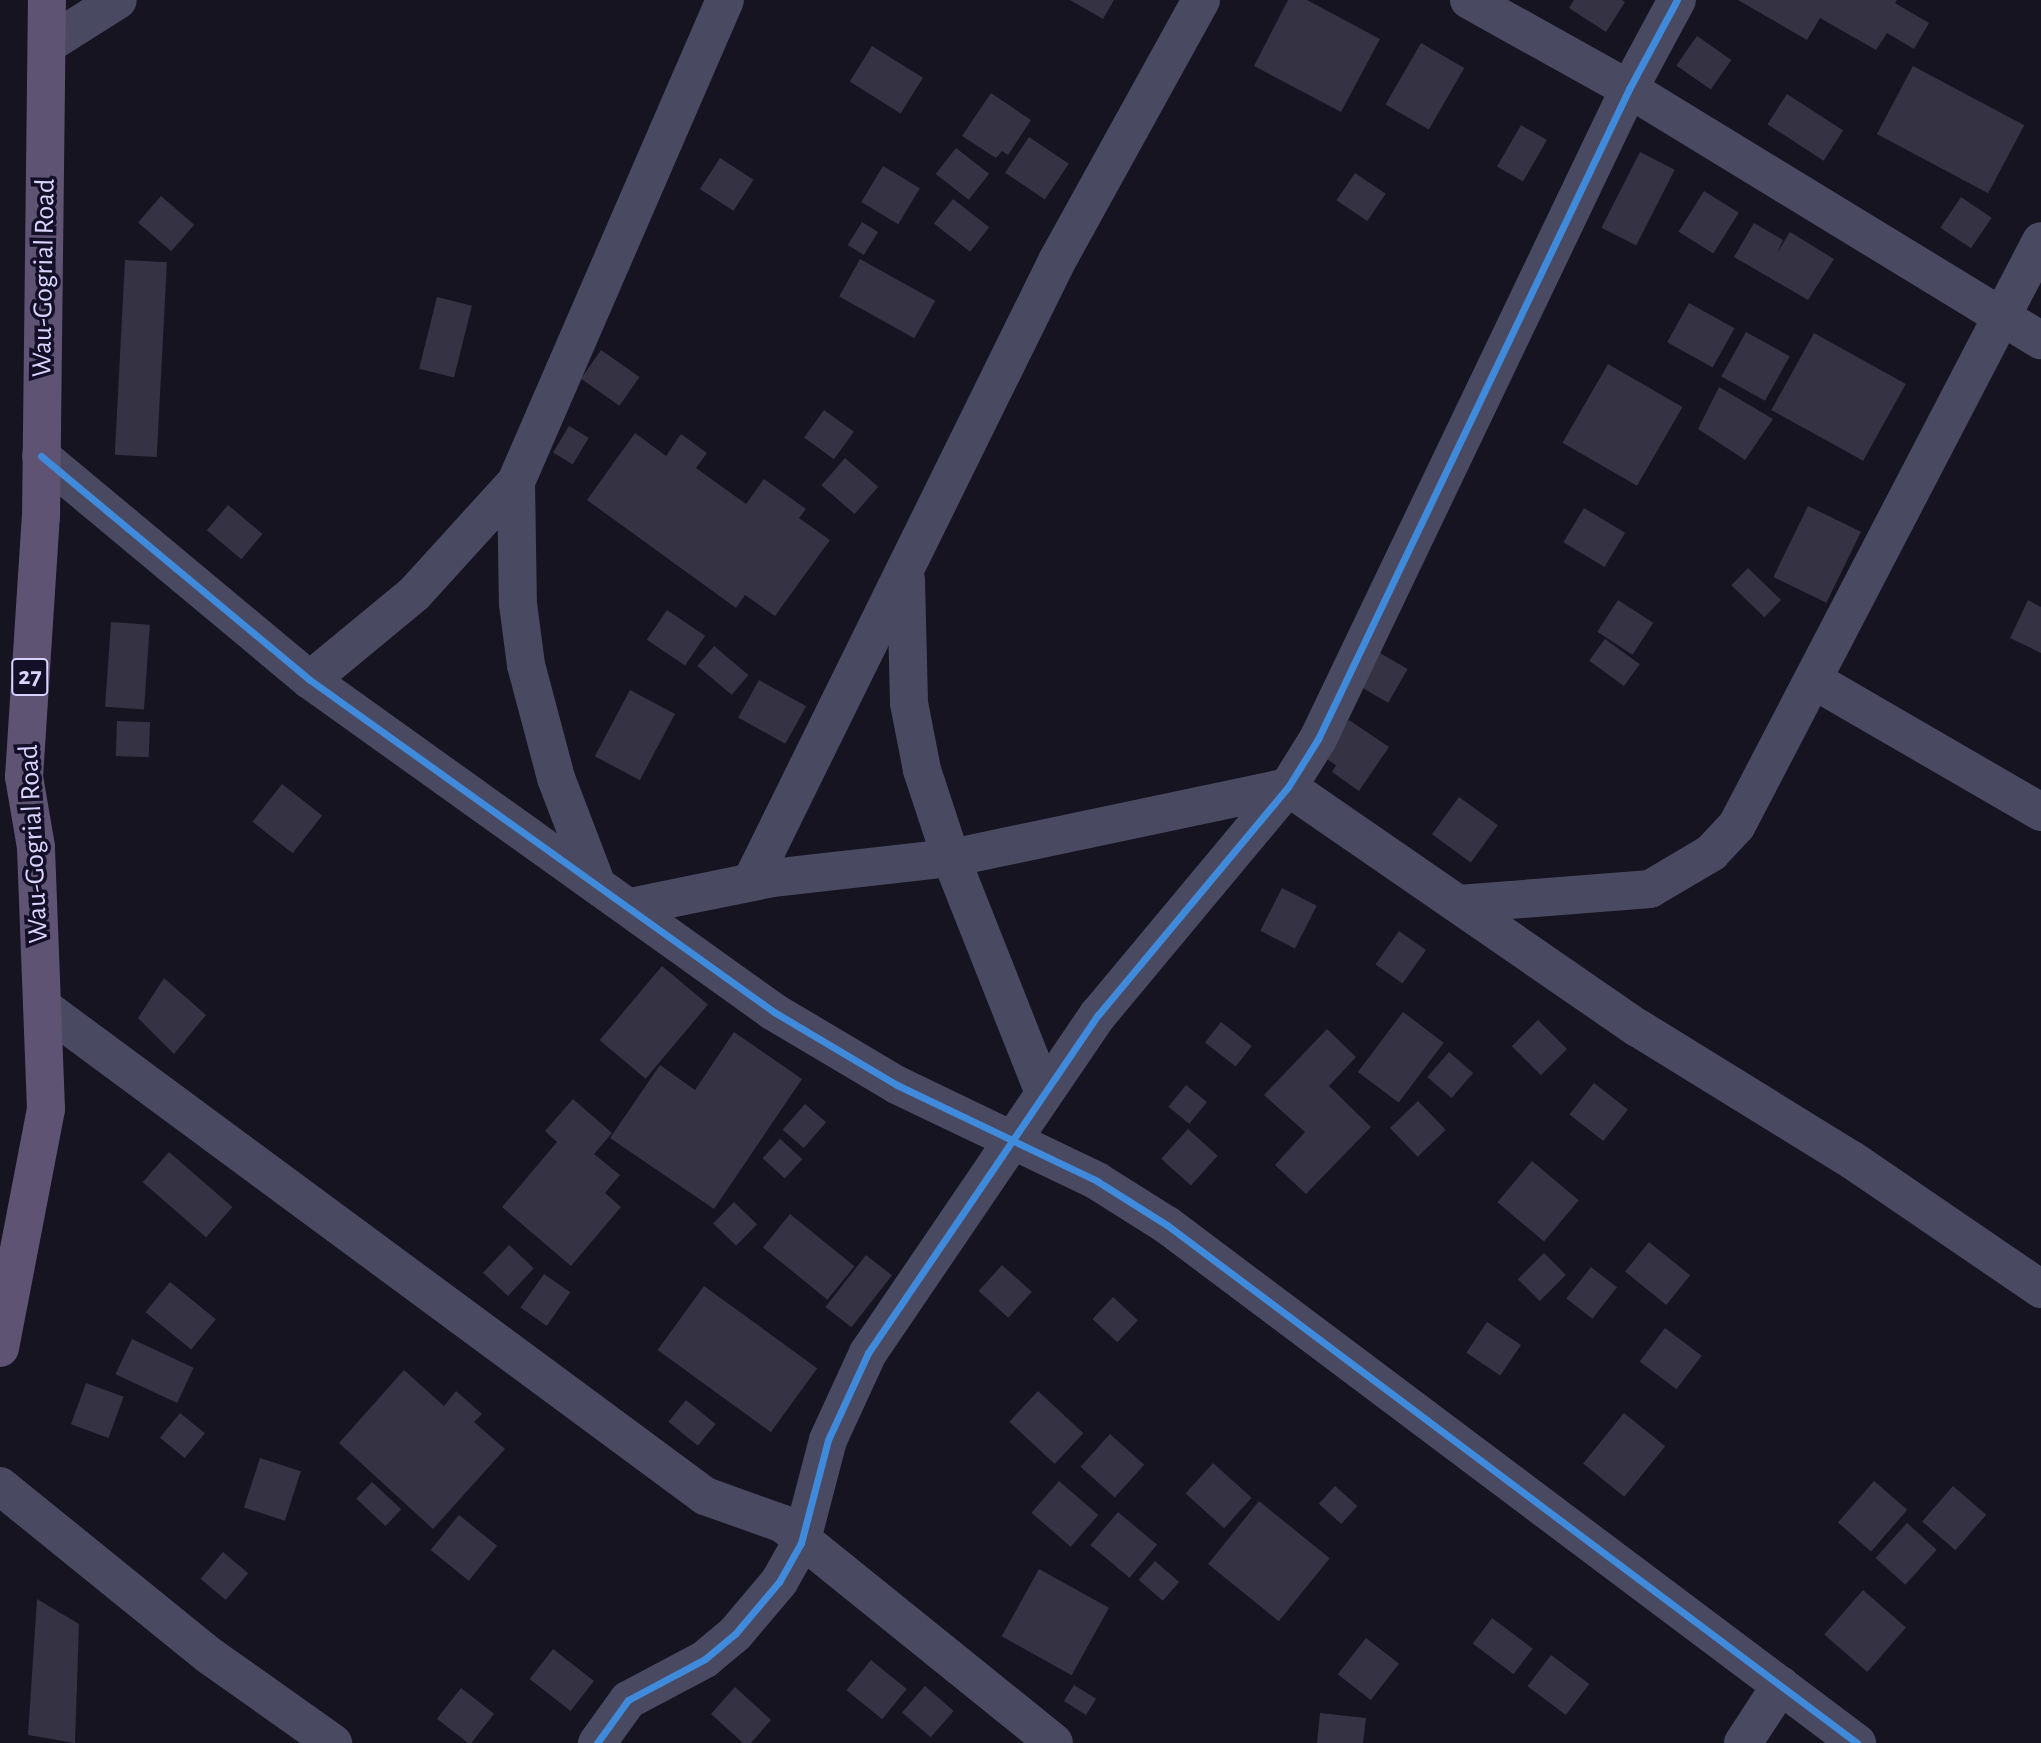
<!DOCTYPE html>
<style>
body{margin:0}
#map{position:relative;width:2041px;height:1743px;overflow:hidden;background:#161421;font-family:"Alegreya Sans",sans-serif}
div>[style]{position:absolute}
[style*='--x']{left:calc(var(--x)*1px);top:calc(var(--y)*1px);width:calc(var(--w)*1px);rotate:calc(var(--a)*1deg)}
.building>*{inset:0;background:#343243;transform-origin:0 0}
.street>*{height:38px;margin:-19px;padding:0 19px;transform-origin:19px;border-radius:19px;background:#4a4962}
.primary>*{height:38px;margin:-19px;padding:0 19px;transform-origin:19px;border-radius:19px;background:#5e5373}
.cycleway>*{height:7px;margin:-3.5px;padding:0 3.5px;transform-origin:3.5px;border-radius:3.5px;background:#408adc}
span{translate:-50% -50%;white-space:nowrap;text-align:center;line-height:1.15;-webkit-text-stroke:7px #130f26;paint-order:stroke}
.shield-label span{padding:2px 5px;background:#130f26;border:2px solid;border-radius:5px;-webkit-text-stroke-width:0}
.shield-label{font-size:26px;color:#d9d4ff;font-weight:700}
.street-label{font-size:28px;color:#d9d4ff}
</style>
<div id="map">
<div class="building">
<div style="clip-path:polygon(1070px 0,1114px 0,1103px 19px)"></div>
<div style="clip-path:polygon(1288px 0,1307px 0,1380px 39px,1341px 112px,1254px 66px)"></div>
<div style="clip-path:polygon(1574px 0,1622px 0,1625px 2px,1606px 32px,1569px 8px)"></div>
<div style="clip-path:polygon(1738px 0,1897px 0,1895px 3px,1929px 23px,1914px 49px,1887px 33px,1876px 50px,1820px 18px,1807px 40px)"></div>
<div style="left:1697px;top:36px;width:42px;height:36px;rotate:35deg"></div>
<div style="left:1421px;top:43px;width:50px;height:71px;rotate:30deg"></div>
<div style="left:872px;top:46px;width:60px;height:42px;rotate:32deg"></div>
<div style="left:1913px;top:66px;width:126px;height:77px;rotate:28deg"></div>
<div style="clip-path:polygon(991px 93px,1031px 120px,1008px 155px,1002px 151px,996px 158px,962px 136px)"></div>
<div style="left:1787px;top:94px;width:67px;height:36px;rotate:33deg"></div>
<div style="left:1521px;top:125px;width:30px;height:48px;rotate:30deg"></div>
<div style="left:1029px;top:137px;width:48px;height:43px;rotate:34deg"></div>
<div style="left:956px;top:148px;width:42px;height:33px;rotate:38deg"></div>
<div style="left:1640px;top:152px;width:39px;height:85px;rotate:27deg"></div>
<div style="left:720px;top:158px;width:40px;height:37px;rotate:33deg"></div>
<div style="left:883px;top:166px;width:43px;height:42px;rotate:31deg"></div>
<div style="left:1355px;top:173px;width:37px;height:33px;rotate:34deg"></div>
<div style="left:1704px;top:191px;width:41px;height:48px;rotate:32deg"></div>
<div style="left:161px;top:196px;width:44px;height:35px;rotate:41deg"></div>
<div style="left:1961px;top:197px;width:37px;height:37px;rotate:34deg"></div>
<div style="left:953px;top:199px;width:46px;height:31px;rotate:38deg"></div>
<div style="left:862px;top:222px;width:19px;height:27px;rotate:32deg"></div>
<div style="clip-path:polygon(1754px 223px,1783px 240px,1777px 253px,1790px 232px,1834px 259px,1808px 300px,1734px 257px)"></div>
<div style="left:860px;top:259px;width:86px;height:43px;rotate:29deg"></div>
<div style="left:125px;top:260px;width:42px;height:195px;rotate:3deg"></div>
<div style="left:437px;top:297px;width:36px;height:74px;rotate:14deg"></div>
<div style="left:1689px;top:303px;width:52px;height:45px;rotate:29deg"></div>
<div style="left:1746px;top:332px;width:50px;height:51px;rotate:29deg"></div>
<div style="left:1814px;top:333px;width:105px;height:88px;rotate:29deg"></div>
<div style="left:601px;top:350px;width:47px;height:35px;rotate:35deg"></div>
<div style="left:1608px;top:364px;width:86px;height:91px;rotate:30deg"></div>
<div style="clip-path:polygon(1719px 387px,1773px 419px,1745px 460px,1698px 429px)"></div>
<div style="left:824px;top:410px;width:37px;height:34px;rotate:36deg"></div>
<div style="left:569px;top:426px;width:23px;height:31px;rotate:31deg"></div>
<div style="clip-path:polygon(635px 433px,666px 456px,681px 434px,707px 453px,696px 468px,746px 504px,764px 479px,806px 509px,799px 518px,830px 540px,775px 616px,745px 595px,736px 608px,587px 500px)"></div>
<div style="left:845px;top:458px;width:44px;height:36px;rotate:41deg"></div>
<div style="left:228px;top:505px;width:45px;height:33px;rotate:40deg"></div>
<div style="left:1808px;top:506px;width:59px;height:79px;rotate:26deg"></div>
<div style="left:1584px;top:508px;width:48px;height:40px;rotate:31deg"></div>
<div style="left:1748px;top:568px;width:46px;height:24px;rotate:44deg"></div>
<div style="left:1618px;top:600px;width:42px;height:38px;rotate:33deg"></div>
<div style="clip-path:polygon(2028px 600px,2041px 607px,2041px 653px,2010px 638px)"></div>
<div style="left:667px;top:610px;width:46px;height:36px;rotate:34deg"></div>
<div style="left:111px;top:622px;width:39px;height:85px;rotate:4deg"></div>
<div style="left:1605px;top:639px;width:43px;height:27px;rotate:36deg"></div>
<div style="left:714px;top:646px;width:45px;height:26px;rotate:40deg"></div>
<div style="left:1373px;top:649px;width:40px;height:39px;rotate:30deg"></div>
<div style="left:759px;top:680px;width:54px;height:43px;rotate:29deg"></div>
<div style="left:630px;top:690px;width:51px;height:75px;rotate:28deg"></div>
<div style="clip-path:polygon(1349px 720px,1389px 747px,1359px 791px,1332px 772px,1336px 765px,1320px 755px)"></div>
<div style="left:117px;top:721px;width:33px;height:35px;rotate:2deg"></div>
<div style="left:282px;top:784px;width:51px;height:48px;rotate:38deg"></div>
<div style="left:1459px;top:797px;width:48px;height:46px;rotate:36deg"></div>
<div style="left:1282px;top:888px;width:39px;height:48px;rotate:27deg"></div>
<div style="left:1399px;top:931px;width:33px;height:41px;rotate:35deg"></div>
<div style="left:662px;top:966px;width:60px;height:97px;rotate:40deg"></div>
<div style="clip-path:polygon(164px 978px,206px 1015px,174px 1054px,138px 1018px)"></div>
<div style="left:1403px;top:1012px;width:51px;height:75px;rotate:37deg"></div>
<div style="left:1538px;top:1020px;width:41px;height:37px;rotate:45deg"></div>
<div style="left:1221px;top:1022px;width:39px;height:26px;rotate:38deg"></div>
<div style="clip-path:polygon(1327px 1029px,1356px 1057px,1329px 1086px,1371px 1127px,1306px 1194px,1275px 1165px,1305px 1132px,1264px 1095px)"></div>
<div style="clip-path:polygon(734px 1032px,802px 1079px,714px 1209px,610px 1138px,660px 1065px,695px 1090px)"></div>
<div style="left:1449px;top:1052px;width:32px;height:33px;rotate:41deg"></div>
<div style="left:1594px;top:1083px;width:43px;height:40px;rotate:38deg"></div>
<div style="left:1186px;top:1085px;width:27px;height:28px;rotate:39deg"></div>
<div style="clip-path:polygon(573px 1099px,612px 1133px,594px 1154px,620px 1175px,605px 1193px,621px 1207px,571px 1266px,502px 1207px,557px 1142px,545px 1131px)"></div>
<div style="left:1418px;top:1101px;width:40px;height:39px;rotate:46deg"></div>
<div style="left:805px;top:1104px;width:28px;height:34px;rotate:41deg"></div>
<div style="left:1188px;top:1129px;width:40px;height:40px;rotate:42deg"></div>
<div style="left:780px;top:1139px;width:30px;height:26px;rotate:42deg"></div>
<div style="left:169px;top:1152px;width:84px;height:40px;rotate:41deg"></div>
<div style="left:1532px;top:1161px;width:61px;height:54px;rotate:40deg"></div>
<div style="left:734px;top:1202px;width:32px;height:30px;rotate:44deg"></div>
<div style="left:790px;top:1214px;width:83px;height:43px;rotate:39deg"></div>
<div style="left:1649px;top:1242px;width:53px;height:38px;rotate:39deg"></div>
<div style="left:509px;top:1245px;width:34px;height:38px;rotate:43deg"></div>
<div style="left:1544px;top:1253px;width:31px;height:37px;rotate:45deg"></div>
<div style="left:866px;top:1255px;width:33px;height:66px;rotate:38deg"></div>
<div style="left:1002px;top:1265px;width:40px;height:35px;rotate:42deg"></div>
<div style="left:1591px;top:1267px;width:33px;height:40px;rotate:38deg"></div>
<div style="left:544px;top:1274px;width:32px;height:41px;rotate:35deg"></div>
<div style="left:170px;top:1282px;width:59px;height:39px;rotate:39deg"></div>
<div style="left:704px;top:1286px;width:140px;height:79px;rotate:36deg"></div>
<div style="left:1113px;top:1297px;width:34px;height:30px;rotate:43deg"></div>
<div style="left:1487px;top:1322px;width:41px;height:37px;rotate:34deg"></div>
<div style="left:1665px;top:1328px;width:46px;height:42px;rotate:37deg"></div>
<div style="left:132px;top:1339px;width:68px;height:39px;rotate:25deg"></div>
<div style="clip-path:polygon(404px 1370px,444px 1406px,456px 1391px,482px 1414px,474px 1422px,505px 1449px,433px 1529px,339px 1443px)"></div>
<div style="left:86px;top:1383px;width:40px;height:44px;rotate:20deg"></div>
<div style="left:1038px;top:1391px;width:62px;height:42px;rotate:43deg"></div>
<div style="left:686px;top:1400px;width:38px;height:28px;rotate:39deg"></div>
<div style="left:180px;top:1413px;width:32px;height:32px;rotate:39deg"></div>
<div style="left:1624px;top:1413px;width:53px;height:65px;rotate:39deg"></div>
<div style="left:1110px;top:1434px;width:46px;height:44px;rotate:42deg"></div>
<div style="left:260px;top:1458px;width:43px;height:52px;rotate:18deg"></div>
<div style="left:1213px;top:1463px;width:52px;height:41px;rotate:42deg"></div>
<div style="left:1059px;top:1481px;width:52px;height:42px;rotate:41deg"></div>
<div style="left:1874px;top:1481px;width:44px;height:55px;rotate:41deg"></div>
<div style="left:372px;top:1482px;width:40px;height:23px;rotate:43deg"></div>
<div style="left:1335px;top:1486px;width:30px;height:24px;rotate:42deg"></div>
<div style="left:1953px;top:1486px;width:44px;height:47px;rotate:41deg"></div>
<div style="left:1259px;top:1501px;width:91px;height:81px;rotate:39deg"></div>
<div style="left:1118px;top:1512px;width:51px;height:43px;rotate:40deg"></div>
<div style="left:459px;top:1515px;width:49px;height:45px;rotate:39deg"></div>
<div style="left:1907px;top:1523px;width:40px;height:47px;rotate:42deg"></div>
<div style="left:223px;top:1552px;width:33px;height:35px;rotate:40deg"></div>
<div style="left:1155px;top:1561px;width:32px;height:25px;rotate:41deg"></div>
<div style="left:1039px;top:1569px;width:80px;height:77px;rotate:29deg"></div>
<div style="left:1863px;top:1590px;width:57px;height:59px;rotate:41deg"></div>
<div style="clip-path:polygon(37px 1599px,79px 1624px,75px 1743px,28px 1735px)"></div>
<div style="left:1492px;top:1618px;width:51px;height:32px;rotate:37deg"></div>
<div style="left:1366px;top:1638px;width:42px;height:46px;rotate:38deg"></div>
<div style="left:553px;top:1649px;width:52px;height:38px;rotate:38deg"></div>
<div style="left:1551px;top:1655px;width:48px;height:39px;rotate:37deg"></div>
<div style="left:871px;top:1660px;width:46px;height:39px;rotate:39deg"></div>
<div style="left:1074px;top:1685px;width:26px;height:19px;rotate:32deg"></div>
<div style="left:925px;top:1686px;width:38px;height:35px;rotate:41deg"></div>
<div style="clip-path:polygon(735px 1687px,771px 1720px,751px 1743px,743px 1743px,711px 1714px)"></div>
<div style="left:461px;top:1688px;width:42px;height:39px;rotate:38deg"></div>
<div style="clip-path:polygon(1320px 1713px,1366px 1718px,1363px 1743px,1317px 1743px)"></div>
</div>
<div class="street">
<div style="--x:1469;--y:0;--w:183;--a:29.1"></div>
<div style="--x:1629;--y:89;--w:482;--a:31.4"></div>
<div style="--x:50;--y:43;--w:80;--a:-32.3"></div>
<div style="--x:41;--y:456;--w:350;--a:39.8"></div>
<div style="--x:310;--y:680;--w:571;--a:35.58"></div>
<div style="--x:774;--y:1012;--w:143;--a:30.7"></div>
<div style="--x:897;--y:1085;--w:222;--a:25.6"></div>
<div style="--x:1097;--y:1181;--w:83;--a:32.2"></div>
<div style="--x:1167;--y:1225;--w:863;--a:36.9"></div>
<div style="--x:516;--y:482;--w:122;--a:89.1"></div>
<div style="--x:518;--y:604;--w:62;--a:82.5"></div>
<div style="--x:526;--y:665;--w:117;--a:75.1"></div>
<div style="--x:556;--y:778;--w:112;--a:69.1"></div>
<div style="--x:906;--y:580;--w:123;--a:88.6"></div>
<div style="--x:909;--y:703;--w:68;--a:79"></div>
<div style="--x:922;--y:770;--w:93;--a:71.8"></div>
<div style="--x:951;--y:858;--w:250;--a:68.4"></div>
<div style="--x:310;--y:680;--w:136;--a:-39.6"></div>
<div style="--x:415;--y:593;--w:150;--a:-47.7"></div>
<div style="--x:516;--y:482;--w:525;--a:-66.56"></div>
<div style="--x:1815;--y:681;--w:261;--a:30.1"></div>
<div style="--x:751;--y:882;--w:692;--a:-63.77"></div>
<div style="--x:1057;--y:261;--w:298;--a:-61.1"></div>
<div style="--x:1459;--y:904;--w:192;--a:-4.5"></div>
<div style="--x:1650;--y:889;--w:71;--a:-30.5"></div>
<div style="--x:1711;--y:853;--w:38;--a:-47"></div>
<div style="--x:1737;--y:825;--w:658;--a:-62.5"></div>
<div style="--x:630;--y:907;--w:145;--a:-11.5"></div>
<div style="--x:772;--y:878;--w:180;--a:-6.4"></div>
<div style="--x:951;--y:858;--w:344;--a:-11.9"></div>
<div style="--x:1288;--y:787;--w:425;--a:34.6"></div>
<div style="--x:1638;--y:1028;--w:251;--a:31.7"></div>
<div style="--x:1852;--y:1160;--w:229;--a:34.3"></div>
<div style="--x:43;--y:1007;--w:823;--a:36.45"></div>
<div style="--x:705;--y:1496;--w:83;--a:19.7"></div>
<div style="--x:783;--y:1524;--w:348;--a:38.9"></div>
<div style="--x:0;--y:1486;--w:270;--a:39"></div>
<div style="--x:210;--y:1656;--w:151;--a:35.3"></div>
<div style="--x:597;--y:1743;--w:53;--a:-54.2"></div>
<div style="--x:628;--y:1700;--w:87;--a:-28"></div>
<div style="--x:705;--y:1659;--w:39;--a:-40"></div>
<div style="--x:735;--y:1634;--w:68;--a:-49.8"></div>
<div style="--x:779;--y:1582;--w:45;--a:-60.6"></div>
<div style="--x:801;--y:1543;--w:106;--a:-75.3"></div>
<div style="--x:828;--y:1440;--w:96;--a:-65.3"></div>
<div style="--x:868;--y:1353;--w:409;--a:-55.8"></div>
<div style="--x:1098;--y:1015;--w:297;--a:-50.2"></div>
<div style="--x:1288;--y:787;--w:57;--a:-58"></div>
<div style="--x:1318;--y:739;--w:721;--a:-64.43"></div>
<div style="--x:1629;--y:89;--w:101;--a:-61.7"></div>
<div style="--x:1743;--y:1743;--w:69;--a:-56.8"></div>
</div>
<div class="primary">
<div style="--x:0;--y:1348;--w:243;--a:-79.1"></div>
<div style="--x:46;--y:1109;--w:262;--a:-92.2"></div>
<div style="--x:36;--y:847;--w:71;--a:-99.7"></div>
<div style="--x:24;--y:777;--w:261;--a:-86.3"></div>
<div style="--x:41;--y:517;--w:517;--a:-89.34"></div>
</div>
<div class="cycleway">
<div style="--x:41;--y:456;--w:350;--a:39.8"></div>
<div style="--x:310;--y:680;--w:571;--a:35.58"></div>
<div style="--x:774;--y:1012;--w:143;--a:30.7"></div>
<div style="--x:897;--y:1085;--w:222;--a:25.6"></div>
<div style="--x:1097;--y:1181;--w:83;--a:32.2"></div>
<div style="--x:1167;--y:1225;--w:863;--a:36.9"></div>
<div style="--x:597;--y:1743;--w:53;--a:-54.2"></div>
<div style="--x:628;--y:1700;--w:87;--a:-28"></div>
<div style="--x:705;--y:1659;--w:39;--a:-40"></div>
<div style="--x:735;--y:1634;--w:68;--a:-49.8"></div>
<div style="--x:779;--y:1582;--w:45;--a:-60.6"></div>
<div style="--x:801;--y:1543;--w:106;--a:-75.3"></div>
<div style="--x:828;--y:1440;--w:96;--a:-65.3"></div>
<div style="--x:868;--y:1353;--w:409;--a:-55.8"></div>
<div style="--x:1098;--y:1015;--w:297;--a:-50.2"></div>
<div style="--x:1288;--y:787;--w:57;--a:-58"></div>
<div style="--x:1318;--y:739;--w:721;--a:-64.43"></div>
<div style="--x:1629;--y:89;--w:101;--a:-61.7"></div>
</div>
<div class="shield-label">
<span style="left:30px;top:677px">27</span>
</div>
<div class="street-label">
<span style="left:44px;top:278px;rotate:-89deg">Wau-Gogrial Road</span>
<span style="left:34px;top:844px;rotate:-93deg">Wau-Gogrial Road</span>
</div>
</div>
